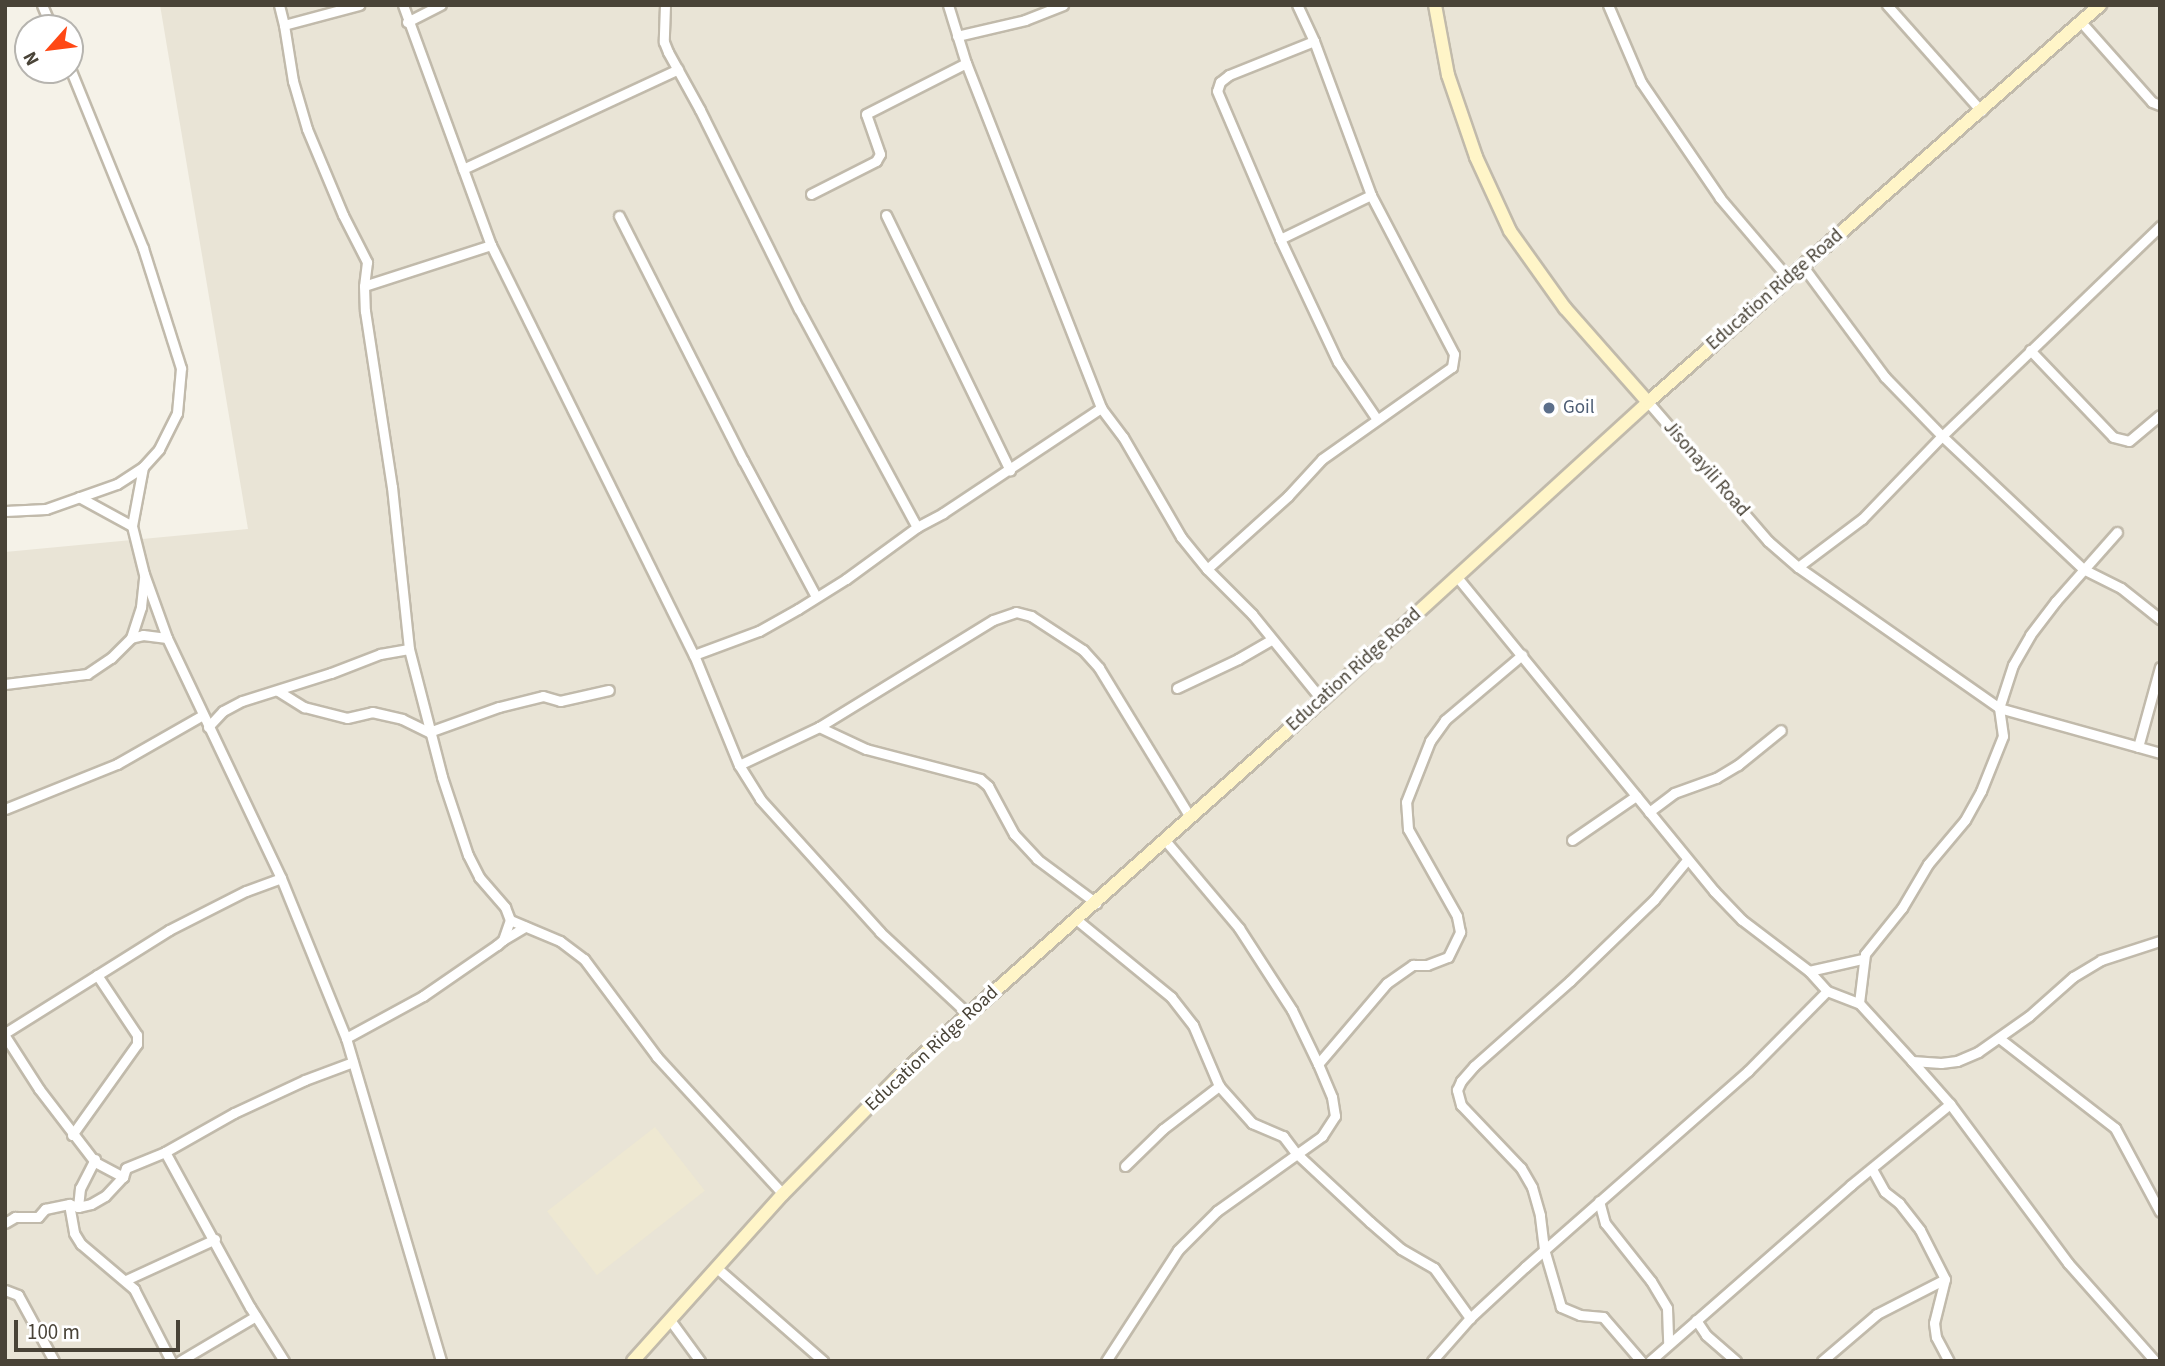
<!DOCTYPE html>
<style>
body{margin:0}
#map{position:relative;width:2165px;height:1366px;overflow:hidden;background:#f5f2e8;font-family:"Source Sans 3",sans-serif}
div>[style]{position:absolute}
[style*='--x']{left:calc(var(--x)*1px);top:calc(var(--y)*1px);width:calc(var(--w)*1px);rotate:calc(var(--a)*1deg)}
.residential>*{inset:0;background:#e9e4d6}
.education>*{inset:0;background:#eee8d2;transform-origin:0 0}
.roads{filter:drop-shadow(2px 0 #c1baab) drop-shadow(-2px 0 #c1baab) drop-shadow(0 2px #c1baab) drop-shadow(0 -2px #c1baab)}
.street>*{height:9px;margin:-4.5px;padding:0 4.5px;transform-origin:4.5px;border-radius:4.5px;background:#fff}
.secondary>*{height:12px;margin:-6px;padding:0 6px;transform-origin:6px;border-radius:6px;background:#fff5c8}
.dots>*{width:19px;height:19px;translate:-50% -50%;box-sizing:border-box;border:4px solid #fff;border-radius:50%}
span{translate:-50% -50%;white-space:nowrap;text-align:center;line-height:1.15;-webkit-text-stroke:7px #fff;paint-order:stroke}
.street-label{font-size:19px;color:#494337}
.service-label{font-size:19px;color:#4e5e75}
.left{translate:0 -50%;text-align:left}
.frame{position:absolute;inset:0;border:7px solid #494337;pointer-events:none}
.north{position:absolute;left:14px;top:14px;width:70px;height:70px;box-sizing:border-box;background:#fff;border:2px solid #b6b4af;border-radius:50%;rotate:242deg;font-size:19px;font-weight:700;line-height:28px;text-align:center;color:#494337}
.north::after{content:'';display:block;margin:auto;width:24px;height:32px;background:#ff4815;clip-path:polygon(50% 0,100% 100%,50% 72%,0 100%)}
.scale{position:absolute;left:14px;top:1320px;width:166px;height:32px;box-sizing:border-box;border:4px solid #494337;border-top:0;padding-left:9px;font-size:21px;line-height:24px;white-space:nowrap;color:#494337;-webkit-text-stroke:5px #fff;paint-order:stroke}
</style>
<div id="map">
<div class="residential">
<div style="clip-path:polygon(160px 5px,2160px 5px,2160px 1361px,5px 1361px,5px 552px,248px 529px)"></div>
</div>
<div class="education">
<div style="left:655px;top:1127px;width:81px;height:137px;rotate:52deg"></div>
</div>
<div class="roads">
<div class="street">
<div style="--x:42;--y:5;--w:25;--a:67"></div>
<div style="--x:279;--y:5;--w:21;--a:76"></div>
<div style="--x:284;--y:25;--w:78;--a:-14.9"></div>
<div style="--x:403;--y:5;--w:256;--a:69.9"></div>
<div style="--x:491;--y:245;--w:458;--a:63.7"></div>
<div style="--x:694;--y:655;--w:119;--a:67.8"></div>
<div style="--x:739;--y:765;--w:40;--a:58"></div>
<div style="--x:760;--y:799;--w:179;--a:47.9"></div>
<div style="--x:880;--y:932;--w:120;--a:43"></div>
<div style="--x:665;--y:5;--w:37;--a:92"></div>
<div style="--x:664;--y:42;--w:11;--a:68"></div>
<div style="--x:668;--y:52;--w:66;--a:61.1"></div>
<div style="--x:700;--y:110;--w:222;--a:63.6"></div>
<div style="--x:799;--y:309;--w:248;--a:61.6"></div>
<div style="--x:948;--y:5;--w:61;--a:72.8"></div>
<div style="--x:966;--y:63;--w:370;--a:68.6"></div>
<div style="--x:1101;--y:408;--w:36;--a:53"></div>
<div style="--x:1123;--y:437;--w:116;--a:59.9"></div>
<div style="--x:1181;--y:537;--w:41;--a:50.9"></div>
<div style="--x:1207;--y:569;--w:64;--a:45"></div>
<div style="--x:1252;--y:614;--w:111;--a:50.9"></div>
<div style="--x:1608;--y:5;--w:84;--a:66.8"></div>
<div style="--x:1641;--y:82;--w:140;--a:55.7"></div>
<div style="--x:1720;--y:198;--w:105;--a:49.6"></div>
<div style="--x:1887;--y:5;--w:142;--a:48.4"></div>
<div style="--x:407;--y:22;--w:38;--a:-27"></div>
<div style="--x:2081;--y:22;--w:107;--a:48.4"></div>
<div style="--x:2152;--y:102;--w:9;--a:21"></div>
<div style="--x:284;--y:25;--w:57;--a:80.9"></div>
<div style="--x:293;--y:81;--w:50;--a:73.7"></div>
<div style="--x:307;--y:129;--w:93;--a:67.3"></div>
<div style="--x:343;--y:215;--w:53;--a:62.9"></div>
<div style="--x:367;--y:262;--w:24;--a:97"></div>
<div style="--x:957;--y:36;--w:70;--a:-13.2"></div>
<div style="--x:1025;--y:20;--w:41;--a:-21.5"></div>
<div style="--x:1314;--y:41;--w:92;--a:158.2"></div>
<div style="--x:1229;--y:75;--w:11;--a:142"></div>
<div style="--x:1220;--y:82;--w:9;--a:108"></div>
<div style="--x:1217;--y:91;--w:161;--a:66.9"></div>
<div style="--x:1280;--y:239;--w:136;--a:64.8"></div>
<div style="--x:1338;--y:362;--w:68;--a:55.8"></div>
<div style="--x:463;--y:169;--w:237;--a:-24.9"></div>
<div style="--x:811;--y:194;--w:73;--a:-26.9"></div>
<div style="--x:876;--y:161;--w:8;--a:-60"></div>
<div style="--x:880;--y:154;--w:42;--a:-109.3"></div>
<div style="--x:866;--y:114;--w:112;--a:-27"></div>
<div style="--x:886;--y:215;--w:284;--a:64.1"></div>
<div style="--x:619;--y:216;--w:274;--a:63.1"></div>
<div style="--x:743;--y:460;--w:155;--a:61.9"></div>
<div style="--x:1280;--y:239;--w:101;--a:-25.8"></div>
<div style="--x:491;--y:245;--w:133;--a:162.1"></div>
<div style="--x:364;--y:286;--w:25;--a:88"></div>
<div style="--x:365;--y:311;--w:178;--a:81.3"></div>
<div style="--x:392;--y:487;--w:163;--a:84"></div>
<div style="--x:409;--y:649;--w:132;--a:75.5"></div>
<div style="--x:442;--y:777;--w:82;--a:71.6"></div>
<div style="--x:468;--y:855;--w:25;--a:63"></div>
<div style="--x:479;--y:877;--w:40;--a:49"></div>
<div style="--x:505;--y:907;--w:14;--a:69"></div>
<div style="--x:510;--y:920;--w:54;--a:22.8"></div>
<div style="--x:560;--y:941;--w:30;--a:37"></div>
<div style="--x:584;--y:959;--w:122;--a:53.3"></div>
<div style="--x:657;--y:1057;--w:186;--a:47.4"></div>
<div style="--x:1802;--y:265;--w:139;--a:53.5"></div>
<div style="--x:1885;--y:377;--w:82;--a:46"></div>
<div style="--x:1942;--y:436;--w:194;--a:43.3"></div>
<div style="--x:2083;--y:569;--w:42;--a:26.6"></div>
<div style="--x:2121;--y:588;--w:50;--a:38.5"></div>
<div style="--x:2030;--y:350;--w:120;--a:46.3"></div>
<div style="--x:2113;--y:437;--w:16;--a:14"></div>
<div style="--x:2129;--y:441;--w:40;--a:-40"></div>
<div style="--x:1648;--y:402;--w:184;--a:49.2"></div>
<div style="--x:1768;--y:541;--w:40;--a:41"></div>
<div style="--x:1798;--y:567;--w:246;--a:35"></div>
<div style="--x:1999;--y:708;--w:167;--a:15.6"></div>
<div style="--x:143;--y:467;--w:60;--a:100.6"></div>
<div style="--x:132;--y:526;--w:49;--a:76"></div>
<div style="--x:144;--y:574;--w:68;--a:70.2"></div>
<div style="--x:167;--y:638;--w:266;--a:64.6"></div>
<div style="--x:281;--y:878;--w:173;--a:67.9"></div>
<div style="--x:346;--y:1038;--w:337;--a:73.6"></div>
<div style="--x:79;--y:497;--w:60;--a:28.7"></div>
<div style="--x:5;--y:511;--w:41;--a:-2.8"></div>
<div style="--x:46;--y:509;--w:75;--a:-19.4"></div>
<div style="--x:117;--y:484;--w:31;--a:-33"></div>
<div style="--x:143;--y:467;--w:24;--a:-48"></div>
<div style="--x:159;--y:449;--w:40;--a:-63.4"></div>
<div style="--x:177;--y:413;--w:45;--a:-84.9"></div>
<div style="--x:181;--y:368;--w:126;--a:-107.6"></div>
<div style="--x:143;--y:248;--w:194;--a:-112.1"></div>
<div style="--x:1798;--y:567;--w:80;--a:-36.9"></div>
<div style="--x:1862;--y:519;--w:115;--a:-46.1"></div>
<div style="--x:1942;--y:436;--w:303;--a:-43.9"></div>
<div style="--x:1207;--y:569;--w:109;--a:-42"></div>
<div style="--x:1288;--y:496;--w:50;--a:-47.4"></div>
<div style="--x:1322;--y:459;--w:159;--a:-35.3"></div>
<div style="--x:1452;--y:367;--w:13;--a:-81"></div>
<div style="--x:1454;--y:354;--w:179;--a:-117.6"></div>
<div style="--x:1371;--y:195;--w:164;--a:-110.3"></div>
<div style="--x:1314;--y:41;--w:40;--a:-115"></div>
<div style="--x:1457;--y:577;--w:406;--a:50.7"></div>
<div style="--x:1714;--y:891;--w:40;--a:46"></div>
<div style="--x:1742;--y:920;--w:84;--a:37.3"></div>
<div style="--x:1809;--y:971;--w:27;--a:48"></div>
<div style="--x:1827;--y:991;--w:34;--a:21"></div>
<div style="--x:1859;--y:1003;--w:79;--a:47.6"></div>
<div style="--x:1912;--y:1061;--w:57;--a:48.5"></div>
<div style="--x:1950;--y:1104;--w:198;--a:53.4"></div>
<div style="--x:2068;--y:1263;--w:131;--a:48.4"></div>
<div style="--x:131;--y:638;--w:12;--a:-14"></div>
<div style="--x:143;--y:635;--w:24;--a:7"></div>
<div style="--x:694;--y:655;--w:69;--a:-20.3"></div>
<div style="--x:759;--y:631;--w:45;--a:-29.4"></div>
<div style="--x:798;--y:609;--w:57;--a:-32"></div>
<div style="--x:846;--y:579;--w:88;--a:-36.2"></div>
<div style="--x:917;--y:527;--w:30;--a:-28"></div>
<div style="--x:943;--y:513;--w:190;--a:-33.6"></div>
<div style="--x:5;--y:684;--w:83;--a:-7"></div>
<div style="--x:87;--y:674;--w:29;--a:-34"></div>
<div style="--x:111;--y:658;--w:28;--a:-45"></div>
<div style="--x:131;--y:638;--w:33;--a:-72"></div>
<div style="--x:141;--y:607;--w:31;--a:-84"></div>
<div style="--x:1177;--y:688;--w:68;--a:-25.4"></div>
<div style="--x:1238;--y:659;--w:39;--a:-30"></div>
<div style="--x:278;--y:691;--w:31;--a:32"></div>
<div style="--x:304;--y:707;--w:44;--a:14.3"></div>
<div style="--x:347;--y:718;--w:26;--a:-13"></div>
<div style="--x:372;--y:712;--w:31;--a:13"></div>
<div style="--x:402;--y:719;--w:30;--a:26"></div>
<div style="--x:429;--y:732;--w:74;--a:-19.7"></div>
<div style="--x:499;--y:707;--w:45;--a:-14"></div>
<div style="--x:543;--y:696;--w:18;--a:16"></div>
<div style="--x:560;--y:701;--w:50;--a:-12.7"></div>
<div style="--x:208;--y:727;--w:22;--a:-47"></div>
<div style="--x:223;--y:711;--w:21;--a:-28"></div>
<div style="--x:242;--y:701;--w:93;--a:-17.5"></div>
<div style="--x:331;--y:673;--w:53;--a:-21.2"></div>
<div style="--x:380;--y:654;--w:29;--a:-10"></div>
<div style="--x:819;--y:727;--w:52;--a:25.1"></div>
<div style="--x:866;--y:749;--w:118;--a:14.7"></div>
<div style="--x:980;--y:779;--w:11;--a:41"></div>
<div style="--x:988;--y:786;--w:55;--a:61.6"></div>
<div style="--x:1014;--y:834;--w:34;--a:47"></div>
<div style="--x:1037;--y:859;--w:74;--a:36.7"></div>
<div style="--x:2138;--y:747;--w:83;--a:-74.6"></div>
<div style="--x:739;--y:765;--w:89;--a:-25.4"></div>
<div style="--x:819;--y:727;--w:204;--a:-31.6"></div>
<div style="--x:993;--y:620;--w:24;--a:-19"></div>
<div style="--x:1016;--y:612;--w:16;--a:15"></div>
<div style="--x:1031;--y:616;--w:62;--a:33.2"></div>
<div style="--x:1083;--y:650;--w:24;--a:48"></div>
<div style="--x:1099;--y:668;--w:175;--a:58.6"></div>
<div style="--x:5;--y:809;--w:121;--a:-21.9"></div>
<div style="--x:117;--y:764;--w:99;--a:-29.7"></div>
<div style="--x:1649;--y:812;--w:31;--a:-37"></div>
<div style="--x:1674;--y:793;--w:45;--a:-19.7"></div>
<div style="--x:1716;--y:778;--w:26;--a:-31"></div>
<div style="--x:1738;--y:765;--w:55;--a:-39.1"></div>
<div style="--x:1572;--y:840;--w:78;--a:-34.5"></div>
<div style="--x:1077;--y:920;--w:122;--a:39.3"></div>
<div style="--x:1171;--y:997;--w:36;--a:52"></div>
<div style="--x:1193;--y:1025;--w:66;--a:66.9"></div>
<div style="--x:1219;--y:1086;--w:50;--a:48.3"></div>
<div style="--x:1252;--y:1123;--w:34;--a:23"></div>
<div style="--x:1283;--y:1136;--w:21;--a:53"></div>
<div style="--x:1296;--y:1153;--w:101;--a:43"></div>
<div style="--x:1370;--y:1222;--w:41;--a:41.1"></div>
<div style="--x:1401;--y:1249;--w:38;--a:30"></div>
<div style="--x:1434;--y:1268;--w:62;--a:54.2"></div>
<div style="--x:503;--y:940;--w:26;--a:-31"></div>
<div style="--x:1809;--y:971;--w:54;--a:-12.8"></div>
<div style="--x:1859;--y:1003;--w:49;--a:-83"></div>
<div style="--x:1865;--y:954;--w:59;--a:-51.2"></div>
<div style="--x:1902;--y:908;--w:51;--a:-59.4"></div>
<div style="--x:1928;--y:864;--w:57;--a:-49.9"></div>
<div style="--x:1965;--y:820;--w:33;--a:-61"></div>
<div style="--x:1981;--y:791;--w:59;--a:-68.2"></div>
<div style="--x:2003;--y:736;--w:28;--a:-98"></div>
<div style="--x:1999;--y:708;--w:45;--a:-72"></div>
<div style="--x:2013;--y:665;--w:34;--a:-60"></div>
<div style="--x:2030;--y:635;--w:43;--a:-52.6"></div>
<div style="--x:2056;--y:601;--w:92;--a:-48.5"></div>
<div style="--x:5;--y:1033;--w:194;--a:-32.1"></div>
<div style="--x:169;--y:930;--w:86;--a:-26.9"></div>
<div style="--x:246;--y:891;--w:37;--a:-20"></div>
<div style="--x:5;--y:1036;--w:63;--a:57.3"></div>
<div style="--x:39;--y:1089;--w:92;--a:52.5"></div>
<div style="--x:95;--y:1162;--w:32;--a:28"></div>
<div style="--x:346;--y:1038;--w:88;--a:-28.6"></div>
<div style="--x:423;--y:996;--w:90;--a:-34.6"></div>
<div style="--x:497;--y:945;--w:8;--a:-40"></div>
<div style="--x:503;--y:940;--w:21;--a:-71"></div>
<div style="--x:1999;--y:1038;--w:147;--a:37.8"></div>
<div style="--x:2115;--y:1128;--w:95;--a:61.8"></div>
<div style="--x:1912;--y:1061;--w:29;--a:4"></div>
<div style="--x:1941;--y:1063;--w:16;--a:-7"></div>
<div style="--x:1957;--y:1061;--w:23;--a:-23"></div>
<div style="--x:1978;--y:1052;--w:62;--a:-35.2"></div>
<div style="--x:2029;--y:1016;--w:59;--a:-41.6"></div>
<div style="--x:2073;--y:977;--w:33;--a:-31"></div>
<div style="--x:2101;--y:960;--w:62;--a:-17.9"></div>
<div style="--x:1318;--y:1064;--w:106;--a:-49.6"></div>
<div style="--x:1387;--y:983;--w:32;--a:-35"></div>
<div style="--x:1413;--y:965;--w:14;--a:0"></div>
<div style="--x:1427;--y:965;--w:22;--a:-21"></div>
<div style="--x:1448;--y:957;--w:28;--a:-64"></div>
<div style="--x:1460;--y:932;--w:16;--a:-101"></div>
<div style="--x:1457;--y:916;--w:100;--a:-119.4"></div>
<div style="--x:1408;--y:829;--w:27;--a:-94"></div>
<div style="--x:1406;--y:802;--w:66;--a:-68.5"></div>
<div style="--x:1430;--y:741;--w:26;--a:-54"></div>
<div style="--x:1445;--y:720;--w:101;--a:-40.2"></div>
<div style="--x:72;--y:1135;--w:112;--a:-54.5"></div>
<div style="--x:137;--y:1044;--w:9;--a:-90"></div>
<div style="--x:137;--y:1035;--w:72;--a:-123.7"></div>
<div style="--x:165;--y:1152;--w:177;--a:61.3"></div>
<div style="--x:250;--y:1307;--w:64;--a:57.8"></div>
<div style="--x:95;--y:1159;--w:33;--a:117"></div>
<div style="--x:80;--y:1188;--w:19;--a:96"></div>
<div style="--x:78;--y:1207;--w:9;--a:-162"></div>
<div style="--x:69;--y:1204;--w:29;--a:80"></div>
<div style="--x:74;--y:1233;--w:13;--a:58"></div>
<div style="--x:81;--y:1244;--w:70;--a:40.3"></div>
<div style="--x:134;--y:1289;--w:81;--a:62.8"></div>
<div style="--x:1125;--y:1166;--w:53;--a:-44.2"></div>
<div style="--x:1163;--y:1129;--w:71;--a:-37.5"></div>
<div style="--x:1872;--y:1169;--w:26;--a:61"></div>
<div style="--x:1885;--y:1192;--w:18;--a:38"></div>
<div style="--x:1899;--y:1203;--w:34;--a:52"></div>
<div style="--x:1920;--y:1230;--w:55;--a:63"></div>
<div style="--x:1945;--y:1279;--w:45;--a:104"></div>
<div style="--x:1934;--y:1323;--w:14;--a:82"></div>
<div style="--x:1936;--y:1337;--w:27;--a:62"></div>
<div style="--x:1599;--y:1201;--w:23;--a:75"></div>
<div style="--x:1605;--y:1223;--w:74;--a:51.6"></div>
<div style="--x:1651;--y:1281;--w:31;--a:59"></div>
<div style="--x:1667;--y:1308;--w:36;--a:88"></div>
<div style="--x:78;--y:1207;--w:13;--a:-13"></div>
<div style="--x:91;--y:1204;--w:16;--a:-30"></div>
<div style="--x:105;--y:1196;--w:26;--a:-47"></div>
<div style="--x:123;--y:1177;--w:9;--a:-72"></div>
<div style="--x:126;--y:1168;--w:42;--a:-22.3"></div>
<div style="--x:165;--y:1152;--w:79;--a:-29.5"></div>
<div style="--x:234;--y:1113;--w:78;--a:-24.9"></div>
<div style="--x:305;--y:1080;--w:51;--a:-20.6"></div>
<div style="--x:5;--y:1223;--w:12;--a:-31"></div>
<div style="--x:15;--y:1217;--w:23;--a:0"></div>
<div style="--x:38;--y:1217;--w:11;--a:-49"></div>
<div style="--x:45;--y:1209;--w:25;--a:-12"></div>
<div style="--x:718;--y:1269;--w:140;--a:41.2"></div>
<div style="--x:126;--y:1280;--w:98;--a:-24.7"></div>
<div style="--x:5;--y:1290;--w:14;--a:21"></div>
<div style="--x:18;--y:1295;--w:75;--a:61.4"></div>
<div style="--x:670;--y:1320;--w:51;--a:53.8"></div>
<div style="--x:1696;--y:1320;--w:18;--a:56"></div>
<div style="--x:1706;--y:1335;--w:40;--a:41"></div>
<div style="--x:180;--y:1361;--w:88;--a:-30.6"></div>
<div style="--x:1106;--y:1361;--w:132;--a:-57"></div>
<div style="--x:1178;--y:1250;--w:55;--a:-45"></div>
<div style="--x:1217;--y:1211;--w:129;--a:-35.5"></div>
<div style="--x:1322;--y:1136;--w:24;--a:-57"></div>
<div style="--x:1335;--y:1116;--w:19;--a:-99"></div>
<div style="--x:1332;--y:1097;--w:36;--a:-113"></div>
<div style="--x:1318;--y:1064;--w:60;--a:-115.7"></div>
<div style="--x:1292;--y:1010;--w:98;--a:-122.9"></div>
<div style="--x:1239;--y:928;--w:115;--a:-130.1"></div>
<div style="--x:1432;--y:1361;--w:57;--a:-48.5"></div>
<div style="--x:1470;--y:1318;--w:75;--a:-42.8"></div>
<div style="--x:1525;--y:1267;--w:297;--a:-41.3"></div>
<div style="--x:1748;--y:1071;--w:112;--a:-45.4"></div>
<div style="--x:1641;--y:1361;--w:58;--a:-130.8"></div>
<div style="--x:1603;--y:1317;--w:23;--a:-175"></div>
<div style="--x:1580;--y:1315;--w:21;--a:-157"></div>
<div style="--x:1561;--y:1307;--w:60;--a:-106.3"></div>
<div style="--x:1544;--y:1249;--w:34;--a:-97"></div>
<div style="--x:1540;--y:1215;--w:29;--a:-106"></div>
<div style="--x:1532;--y:1187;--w:22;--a:-120"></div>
<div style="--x:1521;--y:1168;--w:87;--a:-133.6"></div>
<div style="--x:1461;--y:1105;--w:16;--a:-105"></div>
<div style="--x:1457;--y:1090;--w:10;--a:-66"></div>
<div style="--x:1461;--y:1081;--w:20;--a:-49"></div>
<div style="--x:1474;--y:1066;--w:128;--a:-41.5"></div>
<div style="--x:1570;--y:981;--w:117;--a:-44"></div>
<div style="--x:1654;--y:900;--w:52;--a:-50.5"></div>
<div style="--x:1650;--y:1361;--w:267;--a:-41.2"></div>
<div style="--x:1851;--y:1185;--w:128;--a:-39.3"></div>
<div style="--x:1822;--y:1361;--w:72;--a:-40.5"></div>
<div style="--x:1877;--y:1314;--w:76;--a:-27.2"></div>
</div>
<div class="secondary">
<div style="--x:1435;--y:5;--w:71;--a:79.5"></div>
<div style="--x:1448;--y:75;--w:87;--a:71.1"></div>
<div style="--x:1476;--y:157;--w:81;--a:65.3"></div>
<div style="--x:1510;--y:231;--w:95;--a:54.5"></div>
<div style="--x:1565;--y:308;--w:125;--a:48.6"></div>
<div style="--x:633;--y:1361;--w:224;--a:-48.1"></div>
<div style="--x:783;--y:1194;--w:161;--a:-45.5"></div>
<div style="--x:896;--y:1079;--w:570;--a:-41.66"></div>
<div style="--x:1322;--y:700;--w:442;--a:-42.4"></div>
<div style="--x:1648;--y:402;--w:602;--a:-41.29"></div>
</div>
</div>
<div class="dots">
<div style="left:1549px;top:408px;background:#5c6f8a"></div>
</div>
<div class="street-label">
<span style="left:1775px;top:290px;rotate:-41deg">Education Ridge Road</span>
<span style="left:1706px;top:469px;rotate:49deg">Jisonayili Road</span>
<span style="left:1354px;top:670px;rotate:-42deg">Education Ridge Road</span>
<span style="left:932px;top:1049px;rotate:-43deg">Education Ridge Road</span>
</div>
<div class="service-label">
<span class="left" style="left:1563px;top:408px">Goil</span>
</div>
<div class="frame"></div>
<div class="north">N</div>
<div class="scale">100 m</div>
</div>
